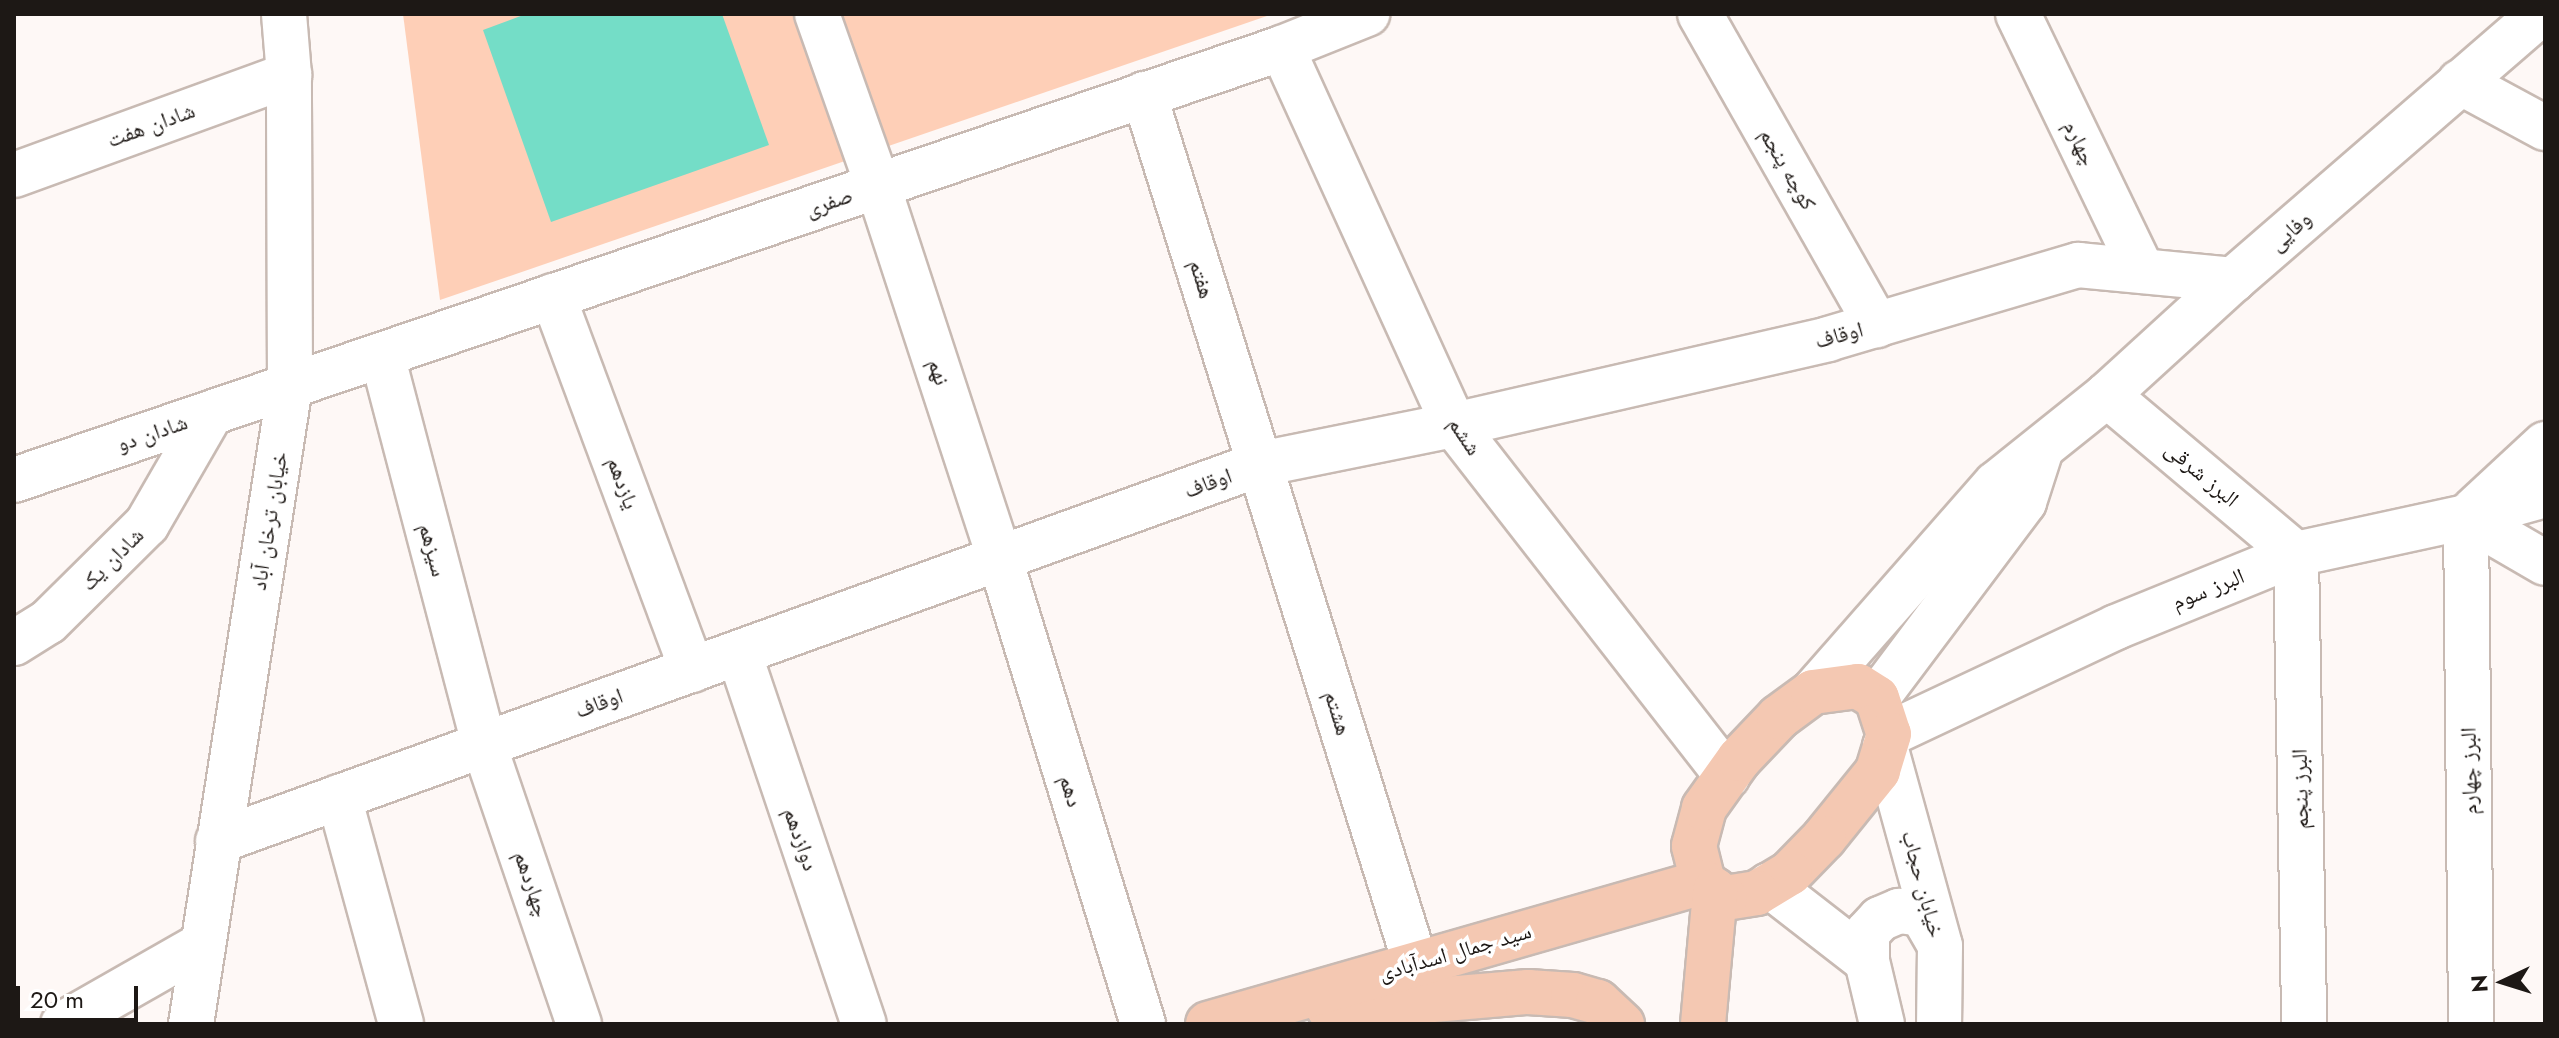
<!DOCTYPE html>
<meta charset="utf-8">
<style>
body{margin:0}
#map{position:relative;width:2559px;height:1038px;overflow:hidden;background:#fef8f6;font-family:Jost,"Noto Naskh Arabic",sans-serif}
div>[style]{position:absolute}
[style*='--x']{left:calc(var(--x)*1px);top:calc(var(--y)*1px);width:calc(var(--w)*1px);rotate:calc(var(--a)*1deg)}
.green>*{inset:0;background:#fecfb7}
.building>*{inset:0;background:#74ddc7}
.roads{filter:drop-shadow(2px 0 #c8bab3) drop-shadow(-2px 0 #c8bab3) drop-shadow(0 2px #c8bab3) drop-shadow(0 -2px #c8bab3)}
.minor>*{height:44px;margin:-22px;padding:0 22px;transform-origin:22px;border-radius:22px;background:#fff}
.major>*{height:44px;margin:-22px;padding:0 22px;transform-origin:22px;border-radius:22px;background:#f4c8b2}
span{translate:-50% -50%;white-space:nowrap;text-align:center;line-height:1.15;-webkit-text-stroke:7px #fff;paint-order:stroke}
.street-label{font-size:22px;color:#1d1815}
.frame{position:absolute;inset:0;border:16px solid #1d1815;pointer-events:none}
.north{position:absolute;left:2463px;top:942px;width:80px;height:80px;-webkit-text-stroke:6px #fff;paint-order:stroke;rotate:266deg;font-size:22px;font-weight:700;line-height:32px;text-align:center;color:#1d1815}
.north::after{content:'';display:block;margin:auto;width:28px;height:36px;background:#1d1815;clip-path:polygon(50% 0,100% 100%,50% 72%,0 100%)}
.scale{position:absolute;left:16px;top:986px;width:122px;height:36px;box-sizing:border-box;border:4px solid #1d1815;border-top:0;padding-left:10px;font-size:24px;line-height:28px;white-space:nowrap;color:#1d1815;-webkit-text-stroke:6px #fff;paint-order:stroke}
</style>
<div id="map">
<div class="green">
<div style="clip-path:polygon(403px 14px,1273px 14px,440px 300px)"></div>
</div>
<div class="building">
<div style="clip-path:polygon(526px 14px,722px 14px,769px 145px,551px 222px,483px 30px)"></div>
</div>
<div class="roads">
<div class="minor">
<div style="--x:817;--y:14;--w:182;--a:70.5"></div>
<div style="--x:878;--y:186;--w:392;--a:71.9"></div>
<div style="--x:1000;--y:559;--w:486;--a:72.9"></div>
<div style="--x:1700;--y:14;--w:358;--a:60.4"></div>
<div style="--x:2018;--y:14;--w:285;--a:64.2"></div>
<div style="--x:1282;--y:48;--w:414;--a:65.5"></div>
<div style="--x:1454;--y:425;--w:445;--a:52.1"></div>
<div style="--x:2460;--y:82;--w:97;--a:28.4"></div>
<div style="--x:1144;--y:94;--w:909;--a:72.66"></div>
<div style="--x:14;--y:175;--w:293;--a:-20"></div>
<div style="--x:553;--y:296;--w:399;--a:69.6"></div>
<div style="--x:382;--y:355;--w:403;--a:75.3"></div>
<div style="--x:484;--y:745;--w:295;--a:71.2"></div>
<div style="--x:2107;--y:395;--w:247;--a:40.1"></div>
<div style="--x:2296;--y:554;--w:470;--a:89"></div>
<div style="--x:14;--y:480;--w:1340;--a:-18.81"></div>
<div style="--x:1282;--y:48;--w:92;--a:-21.8"></div>
<div style="--x:2474;--y:510;--w:97;--a:-42.9"></div>
<div style="--x:2466;--y:517;--w:507;--a:89.43"></div>
<div style="--x:2466;--y:517;--w:91;--a:30.2"></div>
<div style="--x:14;--y:643;--w:40;--a:-32"></div>
<div style="--x:48;--y:622;--w:139;--a:-44.7"></div>
<div style="--x:147;--y:524;--w:128;--a:-60"></div>
<div style="--x:739;--y:653;--w:391;--a:71.4"></div>
<div style="--x:1813;--y:692;--w:277;--a:-48.7"></div>
<div style="--x:1996;--y:484;--w:142;--a:-38.7"></div>
<div style="--x:2107;--y:395;--w:171;--a:-42.4"></div>
<div style="--x:2233;--y:280;--w:406;--a:-40.9"></div>
<div style="--x:1877;--y:698;--w:245;--a:-53.1"></div>
<div style="--x:2024;--y:502;--w:56;--a:-72.2"></div>
<div style="--x:1889;--y:734;--w:251;--a:-25.2"></div>
<div style="--x:2116;--y:627;--w:194;--a:-22.1"></div>
<div style="--x:2296;--y:554;--w:174;--a:-12.3"></div>
<div style="--x:2466;--y:517;--w:82;--a:-15.6"></div>
<div style="--x:1885;--y:746;--w:207;--a:74.6"></div>
<div style="--x:1940;--y:946;--w:78;--a:90.7"></div>
<div style="--x:339;--y:797;--w:235;--a:74.7"></div>
<div style="--x:218;--y:841;--w:1108;--a:-19.89"></div>
<div style="--x:1260;--y:464;--w:198;--a:-11.4"></div>
<div style="--x:1454;--y:425;--w:384;--a:-12.9"></div>
<div style="--x:1828;--y:339;--w:261;--a:-16.5"></div>
<div style="--x:2078;--y:265;--w:156;--a:5.5"></div>
<div style="--x:1769;--y:885;--w:124;--a:37.8"></div>
<div style="--x:63;--y:1024;--w:161;--a:-29.7"></div>
<div style="--x:191;--y:1024;--w:646;--a:-81.18"></div>
<div style="--x:290;--y:386;--w:311;--a:-90.2"></div>
<div style="--x:289;--y:75;--w:61;--a:-94.7"></div>
<div style="--x:1882;--y:1024;--w:65;--a:-103.4"></div>
<div style="--x:1867;--y:961;--w:28;--a:-90"></div>
<div style="--x:1867;--y:933;--w:19;--a:-47"></div>
<div style="--x:1880;--y:919;--w:21;--a:-23"></div>
<div style="--x:1899;--y:911;--w:23;--a:7"></div>
<div style="--x:1922;--y:914;--w:34;--a:60"></div>
</div>
<div class="major">
<div style="--x:1858;--y:686;--w:22;--a:32"></div>
<div style="--x:1877;--y:698;--w:38;--a:72"></div>
<div style="--x:1889;--y:734;--w:39;--a:107"></div>
<div style="--x:1878;--y:771;--w:86;--a:128.9"></div>
<div style="--x:1824;--y:838;--w:49;--a:134.2"></div>
<div style="--x:1790;--y:873;--w:39;--a:149"></div>
<div style="--x:1757;--y:893;--w:32;--a:171"></div>
<div style="--x:1725;--y:898;--w:27;--a:-144"></div>
<div style="--x:1703;--y:882;--w:37;--a:-104"></div>
<div style="--x:1694;--y:846;--w:39;--a:-75"></div>
<div style="--x:1704;--y:808;--w:60;--a:-54.5"></div>
<div style="--x:1739;--y:759;--w:58;--a:-46.4"></div>
<div style="--x:1779;--y:717;--w:42;--a:-36.3"></div>
<div style="--x:1813;--y:692;--w:45;--a:-7.6"></div>
<div style="--x:1329;--y:1009;--w:200;--a:-4.9"></div>
<div style="--x:1528;--y:992;--w:45;--a:3.8"></div>
<div style="--x:1573;--y:995;--w:26;--a:16"></div>
<div style="--x:1598;--y:1002;--w:33;--a:43"></div>
<div style="--x:1208;--y:1024;--w:515;--a:-16.01"></div>
<div style="--x:1703;--y:1024;--w:134;--a:-84.8"></div>
</div>
</div>
<div class="street-label">
<span style="left:151px;top:125px;rotate:-20deg">شادان هفت</span>
<span style="left:2080px;top:143px;rotate:64deg">چهارم</span>
<span style="left:1788px;top:169px;rotate:60deg">کوچه پنجم</span>
<span style="left:829px;top:202px;rotate:-19deg">صفری</span>
<span style="left:2290px;top:231px;rotate:-41deg">وفایی</span>
<span style="left:1202px;top:279px;rotate:73deg">هفتم</span>
<span style="left:1839px;top:335px;rotate:-15deg">اوقاف</span>
<span style="left:939px;top:372px;rotate:72deg">نهم</span>
<span style="left:152px;top:433px;rotate:-19deg">شادان دو</span>
<span style="left:1465px;top:436px;rotate:56deg">ششم</span>
<span style="left:2202px;top:474px;rotate:40deg">البرز شرقی</span>
<span style="left:623px;top:483px;rotate:70deg">یازدهم</span>
<span style="left:1208px;top:483px;rotate:-20deg">اوقاف</span>
<span style="left:269px;top:521px;rotate:-81deg">خیابان ترخان آباد</span>
<span style="left:433px;top:550px;rotate:75deg">سیزهم</span>
<span style="left:112px;top:559px;rotate:-45deg">شادان یک</span>
<span style="left:2208px;top:589px;rotate:-22deg">البرز سوم</span>
<span style="left:599px;top:703px;rotate:-20deg">اوقاف</span>
<span style="left:1338px;top:713px;rotate:73deg">هشتم</span>
<span style="left:2469px;top:771px;rotate:-91deg">البرز چهارم</span>
<span style="left:2300px;top:789px;rotate:-91deg">البرز پنجم</span>
<span style="left:1071px;top:791px;rotate:73deg">دهم</span>
<span style="left:801px;top:839px;rotate:71deg">دوازدهم</span>
<span style="left:532px;top:884px;rotate:71deg">چهاردهم</span>
<span style="left:1923px;top:884px;rotate:75deg">خیابان حجاب</span>
<span style="left:1455px;top:952px;rotate:-16deg">سید جمال اسدآبادی</span>
</div>
<div class="frame"></div>
<div class="north">N</div>
<div class="scale">20 m</div>
</div>
